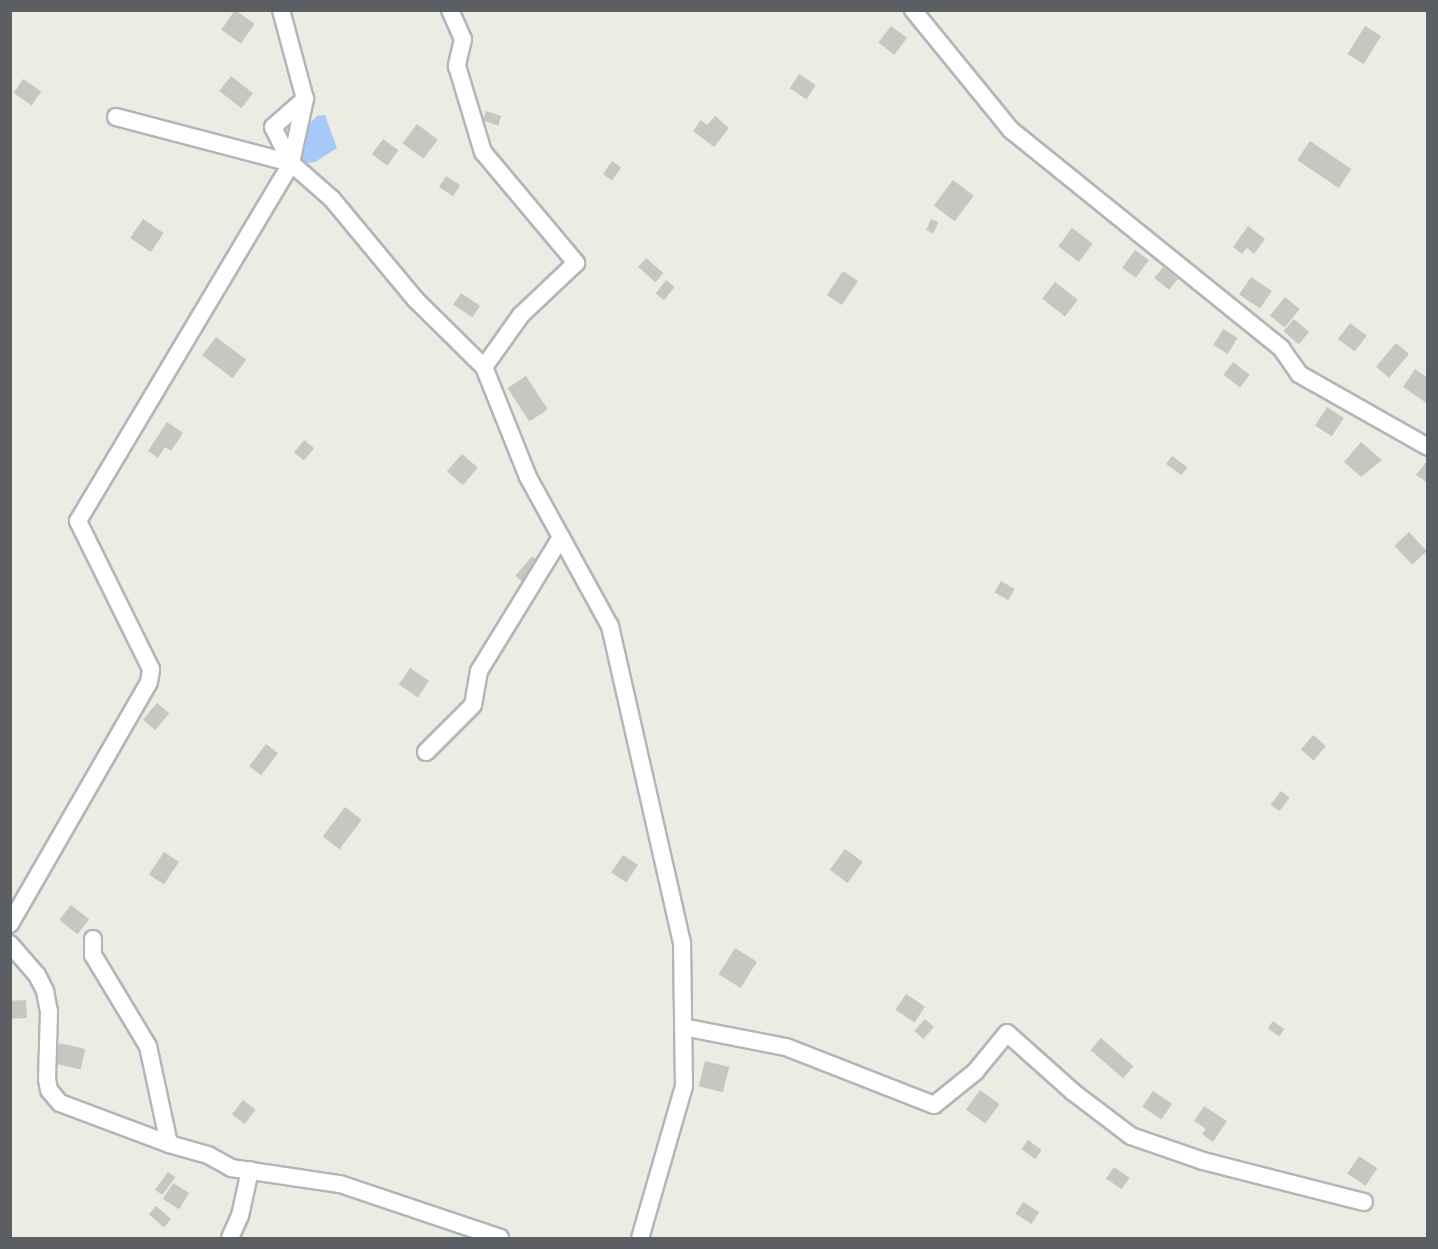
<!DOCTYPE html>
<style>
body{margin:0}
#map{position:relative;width:1438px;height:1249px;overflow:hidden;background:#edece3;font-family:Montserrat,sans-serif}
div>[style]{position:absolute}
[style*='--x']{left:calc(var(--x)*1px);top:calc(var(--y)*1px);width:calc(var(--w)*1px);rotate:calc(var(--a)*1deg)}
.water>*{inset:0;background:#a6c9fa}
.building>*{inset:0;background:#c8c6c0;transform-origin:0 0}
.roads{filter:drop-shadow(2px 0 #b4b5ba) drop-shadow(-2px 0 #b4b5ba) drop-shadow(0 2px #b4b5ba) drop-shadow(0 -2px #b4b5ba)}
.street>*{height:16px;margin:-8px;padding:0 8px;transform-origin:8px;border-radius:8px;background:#fff}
span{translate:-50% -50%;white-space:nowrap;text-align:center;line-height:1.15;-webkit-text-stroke:5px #fff;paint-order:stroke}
.frame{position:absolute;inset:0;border:12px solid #5b5e63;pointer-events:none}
</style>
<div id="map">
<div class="water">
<div style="clip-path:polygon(325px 115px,337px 148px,315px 162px,305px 163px,298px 158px,299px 135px,317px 116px)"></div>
</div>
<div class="building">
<div style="left:235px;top:10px;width:24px;height:24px;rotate:35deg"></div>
<div style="left:891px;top:26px;width:20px;height:21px;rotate:37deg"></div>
<div style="left:1365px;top:26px;width:19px;height:33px;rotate:32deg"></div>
<div style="left:799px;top:74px;width:20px;height:17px;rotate:33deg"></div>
<div style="left:231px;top:76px;width:28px;height:19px;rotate:38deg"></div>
<div style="left:23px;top:79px;width:22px;height:17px;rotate:34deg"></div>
<div style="left:486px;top:111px;width:16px;height:10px;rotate:18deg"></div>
<div style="clip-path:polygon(715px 116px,729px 128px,714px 147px,693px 131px,701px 120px,707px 125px)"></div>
<div style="left:417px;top:124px;width:26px;height:24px;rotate:37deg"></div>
<div style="left:383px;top:139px;width:19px;height:19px;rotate:36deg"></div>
<div style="left:1310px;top:141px;width:50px;height:23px;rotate:34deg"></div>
<div style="left:612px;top:161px;width:11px;height:16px;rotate:34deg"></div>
<div style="left:446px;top:176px;width:17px;height:13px;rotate:33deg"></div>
<div style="left:953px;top:180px;width:26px;height:32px;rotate:37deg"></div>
<div style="left:143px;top:219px;width:25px;height:23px;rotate:34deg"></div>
<div style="left:931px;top:219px;width:8px;height:12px;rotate:23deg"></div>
<div style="clip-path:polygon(1248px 226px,1265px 239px,1254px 254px,1247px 248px,1242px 254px,1233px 247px)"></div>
<div style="left:1072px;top:228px;width:26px;height:23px;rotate:37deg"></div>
<div style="left:1135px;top:250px;width:17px;height:22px;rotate:36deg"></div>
<div style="left:646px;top:258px;width:23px;height:12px;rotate:41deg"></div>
<div style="left:1163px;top:267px;width:19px;height:14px;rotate:39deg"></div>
<div style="left:843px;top:271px;width:18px;height:29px;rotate:34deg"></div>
<div style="left:1251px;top:277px;width:25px;height:21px;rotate:34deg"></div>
<div style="left:666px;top:280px;width:11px;height:17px;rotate:38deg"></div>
<div style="left:1055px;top:282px;width:29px;height:21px;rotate:38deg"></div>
<div style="left:461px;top:293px;width:23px;height:14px;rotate:34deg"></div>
<div style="left:1285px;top:297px;width:19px;height:24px;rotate:39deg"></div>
<div style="left:1294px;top:319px;width:20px;height:16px;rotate:41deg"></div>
<div style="left:1350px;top:323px;width:21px;height:20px;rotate:37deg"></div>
<div style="left:1223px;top:329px;width:17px;height:19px;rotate:31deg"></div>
<div style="left:216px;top:337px;width:38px;height:23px;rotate:37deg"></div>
<div style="left:1396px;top:343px;width:17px;height:31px;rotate:40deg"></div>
<div style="left:1233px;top:362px;width:21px;height:16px;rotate:37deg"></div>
<div style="clip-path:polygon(1415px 369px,1428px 378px,1428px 404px,1403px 387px)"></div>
<div style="left:526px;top:376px;width:40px;height:22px;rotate:57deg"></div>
<div style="left:1327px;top:407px;width:20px;height:22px;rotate:33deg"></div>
<div style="clip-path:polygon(167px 422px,183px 433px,171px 451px,165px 447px,158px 458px,148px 451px)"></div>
<div style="left:304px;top:440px;width:13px;height:16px;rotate:39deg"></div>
<div style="clip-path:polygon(1361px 442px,1382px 460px,1361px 477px,1344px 462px)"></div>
<div style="left:462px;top:454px;width:21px;height:23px;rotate:41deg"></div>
<div style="left:1172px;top:456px;width:19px;height:10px;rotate:36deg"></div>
<div style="clip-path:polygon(1426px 462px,1428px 464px,1428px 483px,1416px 475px)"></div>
<div style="left:1409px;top:532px;width:26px;height:20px;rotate:47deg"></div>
<div style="left:532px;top:556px;width:17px;height:26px;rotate:40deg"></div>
<div style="left:1001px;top:581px;width:16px;height:13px;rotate:30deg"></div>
<div style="left:410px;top:668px;width:23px;height:20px;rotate:34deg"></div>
<div style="left:157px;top:703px;width:16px;height:22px;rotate:40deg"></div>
<div style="left:1313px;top:735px;width:17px;height:19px;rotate:40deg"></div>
<div style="left:266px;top:744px;width:15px;height:28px;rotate:37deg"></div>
<div style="left:1281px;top:791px;width:11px;height:17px;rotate:38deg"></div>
<div style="left:345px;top:807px;width:21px;height:37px;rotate:37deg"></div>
<div style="left:845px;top:849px;width:22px;height:26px;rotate:36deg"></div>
<div style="left:164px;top:852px;width:18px;height:27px;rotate:34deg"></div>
<div style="left:623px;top:855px;width:18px;height:21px;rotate:34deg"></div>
<div style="left:71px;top:905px;width:23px;height:19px;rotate:38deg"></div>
<div style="left:735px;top:948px;width:26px;height:31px;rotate:32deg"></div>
<div style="left:906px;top:994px;width:23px;height:19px;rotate:34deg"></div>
<div style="left:26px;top:1000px;width:18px;height:16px;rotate:87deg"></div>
<div style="left:925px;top:1019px;width:12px;height:16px;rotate:42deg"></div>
<div style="left:1273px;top:1021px;width:14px;height:9px;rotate:36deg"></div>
<div style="left:1101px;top:1038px;width:43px;height:16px;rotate:41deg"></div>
<div style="left:59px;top:1043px;width:27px;height:21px;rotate:13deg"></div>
<div style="left:705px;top:1061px;width:25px;height:26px;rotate:14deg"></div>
<div style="left:980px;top:1090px;width:24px;height:24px;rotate:36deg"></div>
<div style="left:1153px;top:1091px;width:23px;height:19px;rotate:34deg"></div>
<div style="left:243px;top:1100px;width:16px;height:18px;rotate:38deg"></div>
<div style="clip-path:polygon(1204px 1106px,1227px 1121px,1213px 1142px,1202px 1134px,1206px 1129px,1194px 1121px)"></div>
<div style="left:1028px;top:1140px;width:17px;height:11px;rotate:36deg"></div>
<div style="left:1359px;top:1156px;width:22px;height:21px;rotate:34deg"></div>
<div style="left:1114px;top:1167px;width:19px;height:14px;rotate:35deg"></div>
<div style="left:168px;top:1172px;width:9px;height:22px;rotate:36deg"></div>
<div style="left:173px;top:1183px;width:19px;height:19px;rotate:32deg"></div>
<div style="left:1023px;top:1202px;width:19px;height:14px;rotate:32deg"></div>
<div style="left:156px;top:1206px;width:20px;height:11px;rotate:41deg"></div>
</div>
<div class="roads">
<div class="street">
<div style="--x:450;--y:10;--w:32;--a:66"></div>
<div style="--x:463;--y:39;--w:28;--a:103"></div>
<div style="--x:457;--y:66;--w:90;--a:73.2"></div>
<div style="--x:483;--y:152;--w:145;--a:50"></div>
<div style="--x:576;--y:263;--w:76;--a:136.6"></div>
<div style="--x:521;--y:315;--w:64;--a:125.4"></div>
<div style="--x:484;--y:367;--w:118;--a:68.2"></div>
<div style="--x:528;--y:477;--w:170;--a:61.2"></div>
<div style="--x:610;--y:626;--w:325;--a:77.2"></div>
<div style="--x:682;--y:943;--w:143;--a:89.2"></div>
<div style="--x:684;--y:1086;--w:158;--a:106.1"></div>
<div style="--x:913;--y:10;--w:155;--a:50.8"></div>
<div style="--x:1011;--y:130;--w:347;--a:38.9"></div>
<div style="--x:1281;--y:348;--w:32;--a:55"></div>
<div style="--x:1299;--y:374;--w:148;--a:29.5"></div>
<div style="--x:116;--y:117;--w:181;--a:14.7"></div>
<div style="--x:291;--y:163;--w:55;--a:41.3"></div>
<div style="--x:332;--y:199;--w:131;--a:50.3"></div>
<div style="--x:416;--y:300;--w:95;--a:44.6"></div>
<div style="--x:291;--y:163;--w:66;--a:-77.7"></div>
<div style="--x:426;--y:752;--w:66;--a:-45"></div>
<div style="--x:473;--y:705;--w:35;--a:-80"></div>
<div style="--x:479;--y:671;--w:157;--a:-58.5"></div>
<div style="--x:10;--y:924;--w:279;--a:-60.1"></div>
<div style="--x:149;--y:682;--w:13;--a:-81"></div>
<div style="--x:151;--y:669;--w:165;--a:-116.3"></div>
<div style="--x:78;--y:521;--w:417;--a:-59.2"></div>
<div style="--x:291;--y:163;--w:40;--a:-116.6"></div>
<div style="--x:273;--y:127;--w:43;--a:-41.2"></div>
<div style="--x:305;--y:99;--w:92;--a:-105.1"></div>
<div style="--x:93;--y:939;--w:16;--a:90"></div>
<div style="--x:93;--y:955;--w:106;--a:58.9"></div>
<div style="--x:148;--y:1046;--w:100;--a:77.9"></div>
<div style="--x:10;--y:944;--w:41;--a:48.9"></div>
<div style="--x:37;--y:975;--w:18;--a:63"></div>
<div style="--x:45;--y:991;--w:21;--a:79"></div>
<div style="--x:49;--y:1012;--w:67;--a:91.7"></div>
<div style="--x:47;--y:1079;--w:11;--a:80"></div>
<div style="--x:49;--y:1090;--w:17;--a:50"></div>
<div style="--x:60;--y:1103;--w:116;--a:20.6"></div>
<div style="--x:169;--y:1144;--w:41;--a:15.8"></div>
<div style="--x:208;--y:1155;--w:26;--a:29"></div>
<div style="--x:231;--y:1168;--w:110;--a:8.4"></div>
<div style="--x:340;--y:1184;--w:169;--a:18.6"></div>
<div style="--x:683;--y:1027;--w:105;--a:11"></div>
<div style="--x:786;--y:1047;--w:159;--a:21.4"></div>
<div style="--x:934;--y:1105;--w:53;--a:-38.8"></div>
<div style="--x:975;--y:1072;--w:50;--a:-50.6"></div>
<div style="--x:1007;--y:1033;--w:89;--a:41.8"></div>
<div style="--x:1073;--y:1092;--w:73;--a:37.2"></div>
<div style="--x:1131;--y:1136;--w:76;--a:19.1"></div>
<div style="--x:1203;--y:1161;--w:166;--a:14.3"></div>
<div style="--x:230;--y:1238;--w:24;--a:-66"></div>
<div style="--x:240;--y:1216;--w:47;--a:-77.7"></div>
</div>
</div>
<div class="frame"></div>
</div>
